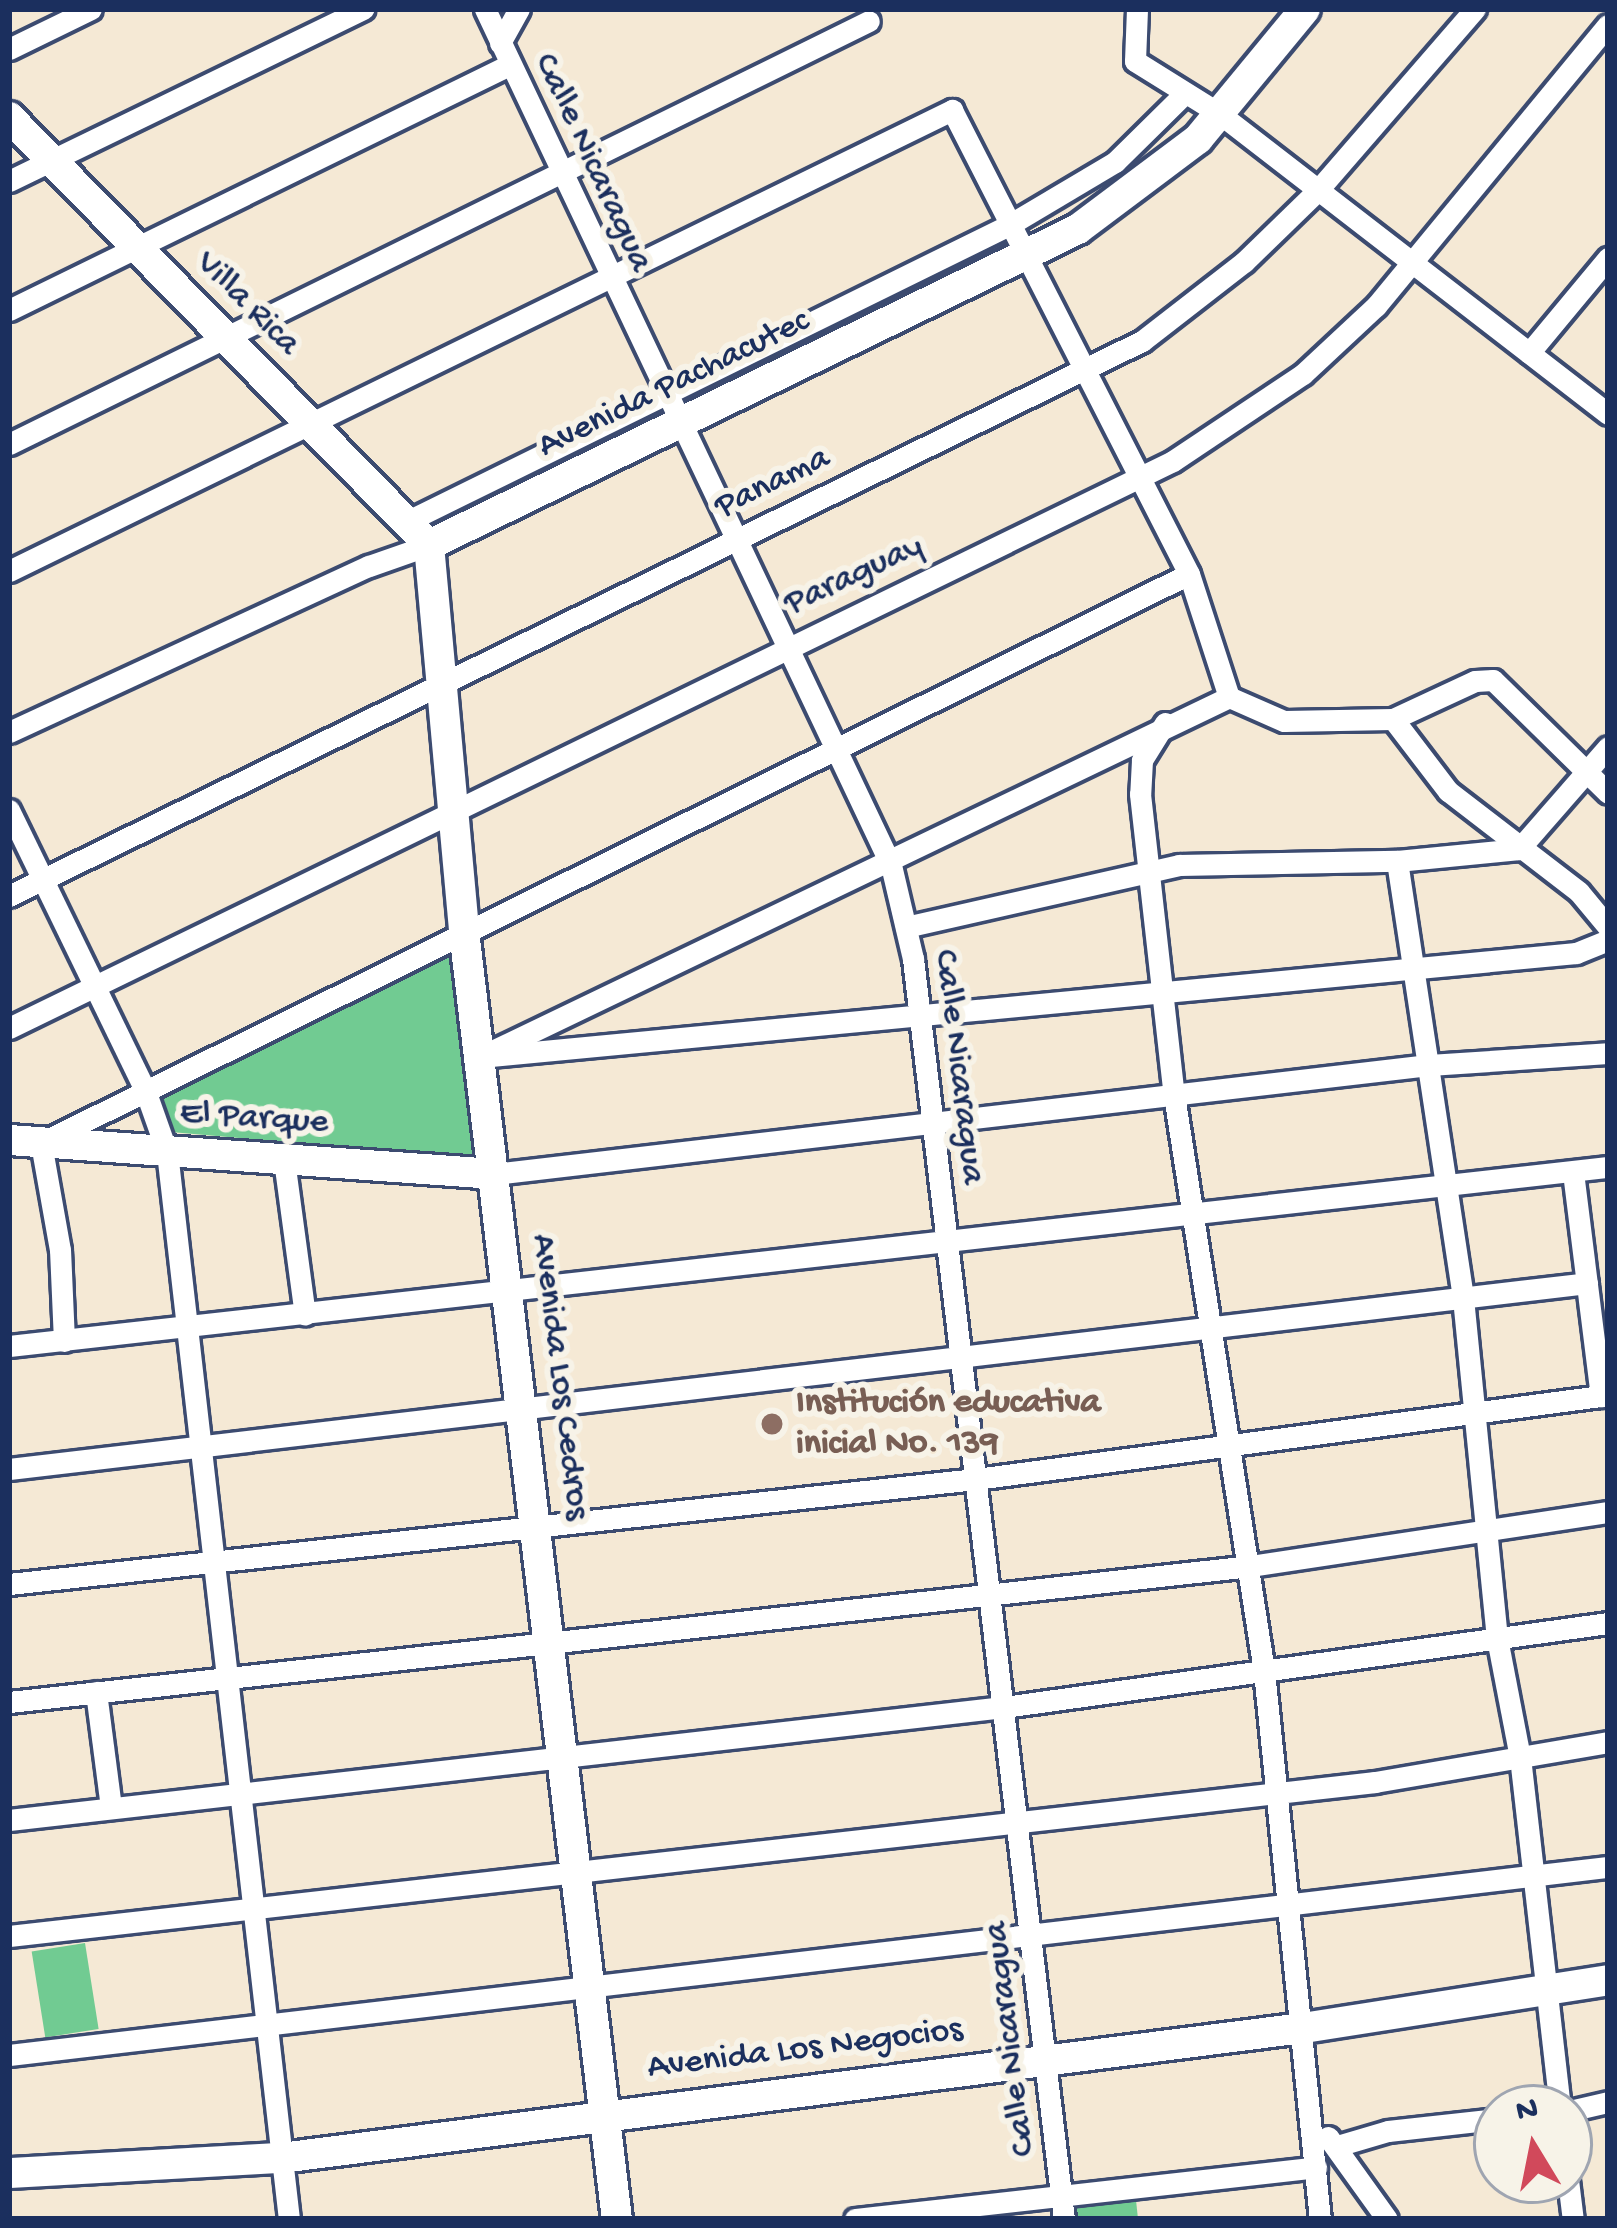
<!DOCTYPE html>
<meta charset="utf-8">
<style>
body{margin:0}
#map{position:relative;width:1617px;height:2228px;overflow:hidden;background:#f5e9d5;font-family:"Gochi Hand",sans-serif}
div>[style]{position:absolute}
[style*='--x']{left:calc(var(--x)*1px);top:calc(var(--y)*1px);width:calc(var(--w)*1px);rotate:calc(var(--a)*1deg)}
.green>*{inset:0;background:#71cb92;transform-origin:0 0}
.roads{filter:drop-shadow(3px 0 #3c4b70) drop-shadow(-3px 0 #3c4b70) drop-shadow(0 3px #3c4b70) drop-shadow(0 -3px #3c4b70)}
.street>*{height:21px;margin:-10.5px;padding:0 10.5px;transform-origin:10.5px;border-radius:10.5px;background:#fff}
.secondary>*{height:30px;margin:-15px;padding:0 15px;transform-origin:15px;border-radius:15px;background:#fff}
.dots>*{width:33px;height:33px;translate:-50% -50%;box-sizing:border-box;border:6px solid #f7f3e8;border-radius:50%}
span{translate:-50% -50%;white-space:nowrap;text-align:center;line-height:1.15;-webkit-text-stroke:12px #f7f3e8;paint-order:stroke}
.street-label{font-size:36px;color:#1b2f5e}
.education-label{font-size:36px;color:#785e54;font-weight:700}
.left{translate:0 -50%;text-align:left}
.frame{position:absolute;inset:0;border:12px solid #1b2f5e;pointer-events:none}
.north{position:absolute;left:1473px;top:2084px;width:120px;height:120px;box-sizing:border-box;background:#f7f3e8;border:3px solid #9fa5b1;border-radius:50%;rotate:350deg;font-size:33px;font-weight:700;line-height:48px;text-align:center;color:#1b2f5e}
.north::after{content:'';display:block;margin:auto;width:42px;height:54px;background:#d1495b;clip-path:polygon(50% 0,100% 100%,50% 72%,0 100%)}
</style>
<div id="map">
<div class="green">
<div style="clip-path:polygon(458px 943px,481px 1159px,171px 1132px,157px 1090px)"></div>
<div style="left:85px;top:1943px;width:87px;height:54px;rotate:81deg"></div>
<div style="clip-path:polygon(1136px 2200px,1138px 2219px,1076px 2219px,1074px 2206px)"></div>
</div>
<div class="roads">
<div class="street">
<div style="--x:485;--y:9;--w:947;--a:64.63"></div>
<div style="--x:891;--y:865;--w:97;--a:76.8"></div>
<div style="--x:913;--y:959;--w:1269;--a:83.17"></div>
<div style="--x:1137;--y:9;--w:52;--a:92.2"></div>
<div style="--x:1135;--y:61;--w:100;--a:31.9"></div>
<div style="--x:1220;--y:114;--w:490;--a:37.7"></div>
<div style="--x:500;--y:43;--w:39;--a:-61"></div>
<div style="--x:9;--y:49;--w:91;--a:-26"></div>
<div style="--x:9;--y:181;--w:394;--a:-25.9"></div>
<div style="--x:9;--y:310;--w:557;--a:-26.1"></div>
<div style="--x:1529;--y:353;--w:124;--a:-50.3"></div>
<div style="--x:9;--y:444;--w:958;--a:-26.19"></div>
<div style="--x:406;--y:522;--w:672;--a:-26.22"></div>
<div style="--x:1009;--y:225;--w:123;--a:-30.7"></div>
<div style="--x:1115;--y:162;--w:98;--a:-44.6"></div>
<div style="--x:9;--y:571;--w:1050;--a:-26.05"></div>
<div style="--x:952;--y:110;--w:521;--a:62.94"></div>
<div style="--x:1189;--y:574;--w:129;--a:72"></div>
<div style="--x:1229;--y:697;--w:60;--a:23.6"></div>
<div style="--x:1284;--y:721;--w:109;--a:-1.1"></div>
<div style="--x:1393;--y:719;--w:90;--a:-24.9"></div>
<div style="--x:1475;--y:681;--w:18;--a:-3"></div>
<div style="--x:1493;--y:680;--w:161;--a:44.5"></div>
<div style="--x:1393;--y:719;--w:91;--a:52.6"></div>
<div style="--x:1448;--y:791;--w:165;--a:37.6"></div>
<div style="--x:1579;--y:892;--w:45;--a:50.4"></div>
<div style="--x:1165;--y:723;--w:44;--a:121.9"></div>
<div style="--x:1142;--y:760;--w:34;--a:93"></div>
<div style="--x:1140;--y:794;--w:303;--a:83.6"></div>
<div style="--x:1174;--y:1095;--w:583;--a:81.12"></div>
<div style="--x:1264;--y:1671;--w:551;--a:84.17"></div>
<div style="--x:9;--y:732;--w:396;--a:-24.8"></div>
<div style="--x:369;--y:566;--w:64;--a:-19.3"></div>
<div style="--x:9;--y:810;--w:311;--a:64.1"></div>
<div style="--x:145;--y:1090;--w:66;--a:70.5"></div>
<div style="--x:167;--y:1152;--w:1074;--a:83.48"></div>
<div style="--x:1397;--y:861;--w:442;--a:81.4"></div>
<div style="--x:1463;--y:1298;--w:342;--a:84.3"></div>
<div style="--x:1497;--y:1638;--w:121;--a:79.1"></div>
<div style="--x:1520;--y:1757;--w:353;--a:83.5"></div>
<div style="--x:9;--y:896;--w:1262;--a:-26.1"></div>
<div style="--x:1142;--y:341;--w:129;--a:-37.8"></div>
<div style="--x:1244;--y:262;--w:103;--a:-44.2"></div>
<div style="--x:1318;--y:190;--w:240;--a:-49.1"></div>
<div style="--x:906;--y:927;--w:280;--a:-12.8"></div>
<div style="--x:1179;--y:865;--w:218;--a:-1.1"></div>
<div style="--x:1397;--y:861;--w:123;--a:-5.6"></div>
<div style="--x:1519;--y:849;--w:135;--a:-48.9"></div>
<div style="--x:9;--y:1028;--w:1295;--a:-25.97"></div>
<div style="--x:1173;--y:461;--w:156;--a:-33.8"></div>
<div style="--x:1303;--y:374;--w:100;--a:-43"></div>
<div style="--x:1376;--y:306;--w:364;--a:-50.5"></div>
<div style="--x:486;--y:1054;--w:824;--a:-25.66"></div>
<div style="--x:480;--y:1057;--w:1101;--a:-5.42"></div>
<div style="--x:1576;--y:953;--w:35;--a:-22"></div>
<div style="--x:284;--y:1160;--w:156;--a:82.3"></div>
<div style="--x:1573;--y:1172;--w:226;--a:82.9"></div>
<div style="--x:494;--y:1174;--w:941;--a:-6.65"></div>
<div style="--x:1429;--y:1065;--w:179;--a:-3.8"></div>
<div style="--x:64;--y:1341;--w:91;--a:-92.5"></div>
<div style="--x:60;--y:1250;--w:109;--a:-100.1"></div>
<div style="--x:41;--y:1143;--w:1281;--a:-26.37"></div>
<div style="--x:9;--y:1346;--w:1609;--a:-6.39"></div>
<div style="--x:9;--y:1469;--w:1589;--a:-6.72"></div>
<div style="--x:9;--y:1584;--w:973;--a:-6.2"></div>
<div style="--x:976;--y:1479;--w:638;--a:-7.57"></div>
<div style="--x:96;--y:1692;--w:116;--a:82.6"></div>
<div style="--x:9;--y:1702;--w:1248;--a:-6.25"></div>
<div style="--x:1250;--y:1566;--w:362;--a:-8.6"></div>
<div style="--x:9;--y:1820;--w:1001;--a:-6.48"></div>
<div style="--x:1004;--y:1707;--w:610;--a:-7.92"></div>
<div style="--x:9;--y:1936;--w:1375;--a:-6.43"></div>
<div style="--x:1375;--y:1782;--w:236;--a:-9.7"></div>
<div style="--x:9;--y:2055;--w:1610;--a:-6.71"></div>
<div style="--x:1569;--y:2111;--w:40;--a:-13"></div>
<div style="--x:1328;--y:2137;--w:101;--a:54.3"></div>
<div style="--x:1337;--y:2146;--w:53;--a:-16.4"></div>
<div style="--x:1388;--y:2131;--w:110;--a:-6.3"></div>
<div style="--x:1568;--y:2180;--w:39;--a:83"></div>
<div style="--x:855;--y:2219;--w:464;--a:-6.4"></div>
</div>
<div class="secondary">
<div style="--x:9;--y:117;--w:600;--a:45.54"></div>
<div style="--x:429;--y:545;--w:388;--a:84.8"></div>
<div style="--x:464;--y:931;--w:1297;--a:83.23"></div>
<div style="--x:429;--y:545;--w:722;--a:-25.96"></div>
<div style="--x:1078;--y:229;--w:150;--a:-36.9"></div>
<div style="--x:1198;--y:139;--w:168;--a:-50.5"></div>
<div style="--x:9;--y:1140;--w:486;--a:4"></div>
<div style="--x:9;--y:2173;--w:272;--a:-3.2"></div>
<div style="--x:281;--y:2158;--w:1030;--a:-7.25"></div>
<div style="--x:1303;--y:2028;--w:309;--a:-8.9"></div>
</div>
</div>
<div class="dots">
<div style="left:772px;top:1424px;background:#8d6e63"></div>
</div>
<div class="street-label">
<span style="left:592px;top:163px;rotate:65deg">Calle Nicaragua</span>
<span style="left:247px;top:304px;rotate:45deg">Villa Rica</span>
<span style="left:674px;top:385px;rotate:-26deg">Avenida Pachacutec</span>
<span style="left:773px;top:484px;rotate:-26deg">Panama</span>
<span style="left:854px;top:576px;rotate:-25deg">Paraguay</span>
<span style="left:958px;top:1067px;rotate:83deg">Calle Nicaragua</span>
<span style="left:254px;top:1119px;rotate:4deg">El Parque</span>
<span style="left:559px;top:1377px;rotate:83deg">Avenida Los Cedros</span>
<span style="left:1011px;top:2039px;rotate:-97deg">Calle Nicaragua</span>
<span style="left:805px;top:2050px;rotate:-7deg">Avenida Los Negocios</span>
</div>
<div class="education-label">
<span class="left" style="left:796px;top:1424px">Institución educativa<br>inicial No. 139</span>
</div>
<div class="frame"></div>
<div class="north">N</div>
</div>
